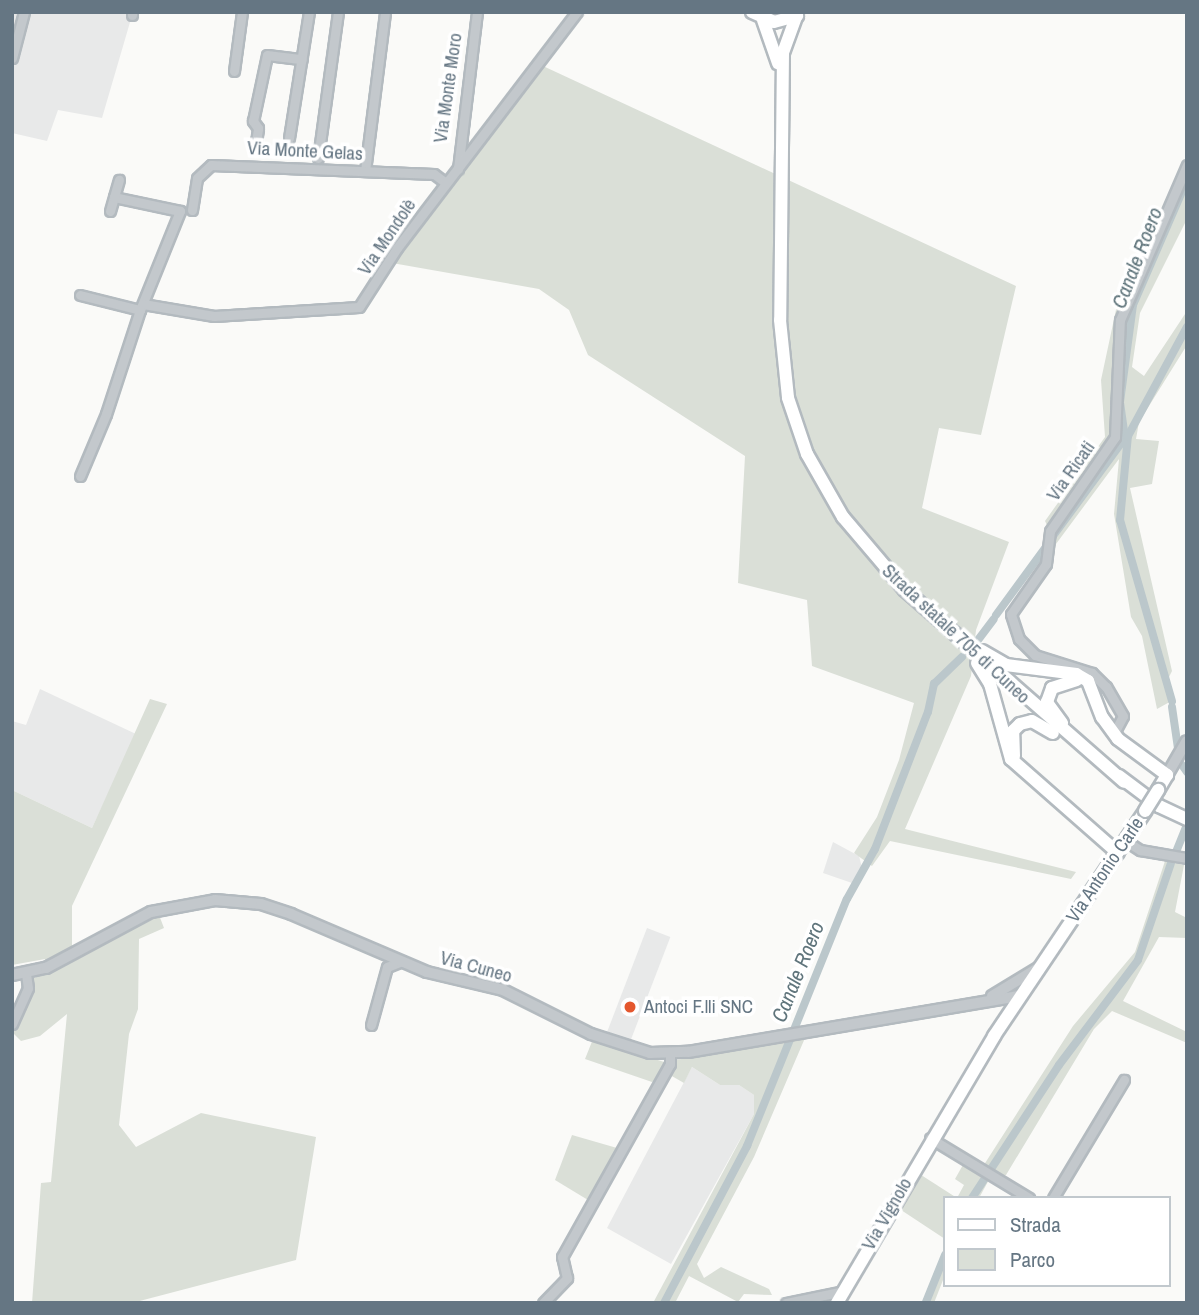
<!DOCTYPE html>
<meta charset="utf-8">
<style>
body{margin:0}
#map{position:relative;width:1199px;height:1315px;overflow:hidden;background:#fafaf8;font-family:"Archivo Narrow",sans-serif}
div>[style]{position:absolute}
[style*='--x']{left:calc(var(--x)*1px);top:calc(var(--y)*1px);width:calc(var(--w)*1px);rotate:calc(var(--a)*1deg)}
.built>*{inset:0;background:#e8e9e9;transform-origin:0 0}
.green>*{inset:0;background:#dadfd7}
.canal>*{height:8px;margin:-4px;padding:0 4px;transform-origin:4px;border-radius:4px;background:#bbc7cb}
.roads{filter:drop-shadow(2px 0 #b3babf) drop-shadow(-2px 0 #b3babf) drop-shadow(0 2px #b3babf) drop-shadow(0 -2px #b3babf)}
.minor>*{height:9px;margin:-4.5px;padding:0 4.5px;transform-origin:4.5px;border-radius:4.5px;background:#c3c8cc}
.tertiary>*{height:10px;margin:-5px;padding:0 5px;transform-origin:5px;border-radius:5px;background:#c3c8cc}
.secondary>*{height:12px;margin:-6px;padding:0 6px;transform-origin:6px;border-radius:6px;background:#fff}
.bridges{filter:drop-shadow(2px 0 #b3babf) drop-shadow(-2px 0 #b3babf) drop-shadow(0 2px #b3babf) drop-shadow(0 -2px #b3babf)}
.secondary-bridge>*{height:12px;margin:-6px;padding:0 6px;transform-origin:6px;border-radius:6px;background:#fff}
.dots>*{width:19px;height:19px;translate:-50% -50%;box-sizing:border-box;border:4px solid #fff;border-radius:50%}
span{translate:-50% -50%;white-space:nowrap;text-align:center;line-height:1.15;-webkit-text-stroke:7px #fff;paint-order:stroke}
.street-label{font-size:19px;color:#657683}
.poi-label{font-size:19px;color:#657683}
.left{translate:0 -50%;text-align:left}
.water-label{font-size:21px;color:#60757c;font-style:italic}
.frame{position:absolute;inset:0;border:14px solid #657683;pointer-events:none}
.legend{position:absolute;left:943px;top:1196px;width:228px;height:91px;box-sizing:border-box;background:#fff;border:2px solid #c1c8cd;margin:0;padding:9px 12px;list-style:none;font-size:21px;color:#657683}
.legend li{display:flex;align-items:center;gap:14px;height:35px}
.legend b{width:35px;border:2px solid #c1c8cd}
</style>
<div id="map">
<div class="built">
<div style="clip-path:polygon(12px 12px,133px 12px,102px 118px,58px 110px,47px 141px,12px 133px)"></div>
<div style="clip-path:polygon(40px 689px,136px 734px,92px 828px,12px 790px,12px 721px,26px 725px)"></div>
<div style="clip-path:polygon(833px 842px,859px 856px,862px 868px,852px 883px,823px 873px)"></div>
<div style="left:647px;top:928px;width:25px;height:112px;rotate:21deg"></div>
<div style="clip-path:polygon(692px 1067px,720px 1085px,739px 1085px,754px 1095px,754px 1114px,671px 1264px,607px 1228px)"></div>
</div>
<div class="green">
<div style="clip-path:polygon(543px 66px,1016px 286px,981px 435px,939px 428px,922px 508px,1009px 542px,976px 630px,971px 676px,905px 829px,1076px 872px,1071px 879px,890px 841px,872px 866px,854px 853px,877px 817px,899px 760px,914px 703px,812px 666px,807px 600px,738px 583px,745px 456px,588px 355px,569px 310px,539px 289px,392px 263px)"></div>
<div style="clip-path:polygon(1187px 170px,1187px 219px,1140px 313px,1132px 367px,1144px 376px,1187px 311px,1187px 345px,1139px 422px,1136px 439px,1159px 441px,1152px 484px,1130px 488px,1172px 671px,1168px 679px,1175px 699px,1157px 709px,1142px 636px,1131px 617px,1114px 514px,1119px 459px,1056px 544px,1045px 521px,1105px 437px,1101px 380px,1120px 291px,1143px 255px,1147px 261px)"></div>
<div style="clip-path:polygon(150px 699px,167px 704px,72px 906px,72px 962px,159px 915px,164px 928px,139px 939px,138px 1009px,129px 1034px,119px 1125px,136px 1147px,201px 1113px,316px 1137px,296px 1260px,132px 1303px,32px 1303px,41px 1183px,51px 1182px,67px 1014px,40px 1036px,21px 1041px,13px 1033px,34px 978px,44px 974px,45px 959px,12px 965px,12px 790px,92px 828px)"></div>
<div style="clip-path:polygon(1165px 861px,1184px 865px,1175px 912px,1187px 918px,1187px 938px,1159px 937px,1123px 1001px,1187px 1032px,1187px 1043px,1112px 1011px,1094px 1029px,1006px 1175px,990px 1178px,979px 1198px,957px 1198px,964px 1185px,955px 1179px,964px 1163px,980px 1171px,1073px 1026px,1135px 952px)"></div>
<div style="clip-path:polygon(805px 1038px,754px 1157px,697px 1264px,704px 1278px,721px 1267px,769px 1289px,772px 1295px,744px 1294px,738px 1302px,689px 1276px,675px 1303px,653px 1303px,754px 1114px,754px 1095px,739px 1085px,720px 1085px,692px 1067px,684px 1083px,670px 1075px,652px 1082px,585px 1059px,593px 1039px,664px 1062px)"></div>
<div style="clip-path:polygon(572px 1135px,617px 1148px,588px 1200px,555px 1180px)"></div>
<div style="clip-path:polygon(918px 1173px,957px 1198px,945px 1198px,945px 1239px,898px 1208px)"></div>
<div style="clip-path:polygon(945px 1247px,945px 1275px,934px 1303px,923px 1303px)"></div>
</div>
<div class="canal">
<div style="--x:1053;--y:536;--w:122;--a:-53.7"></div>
<div style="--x:1125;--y:438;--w:36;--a:-98"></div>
<div style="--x:1120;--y:402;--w:98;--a:-82.4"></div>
<div style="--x:1133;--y:305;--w:136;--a:-66.6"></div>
<div style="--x:996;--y:615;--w:83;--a:-53.8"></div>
<div style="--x:978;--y:640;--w:26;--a:-53"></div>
<div style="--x:1172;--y:701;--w:188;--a:-106"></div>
<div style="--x:1120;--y:520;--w:84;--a:-84.6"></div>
<div style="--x:1128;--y:436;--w:124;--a:-61.6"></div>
<div style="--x:1172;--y:707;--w:41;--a:81.7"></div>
<div style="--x:1182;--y:765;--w:9;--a:54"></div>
<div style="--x:1176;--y:852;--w:29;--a:-68"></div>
<div style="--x:972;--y:1198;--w:159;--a:-56.8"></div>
<div style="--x:1059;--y:1065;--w:131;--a:-53"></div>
<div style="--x:1138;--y:960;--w:102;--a:-71.2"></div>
<div style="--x:926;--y:1302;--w:51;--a:-68"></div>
<div style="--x:664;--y:1303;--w:178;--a:-62.1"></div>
<div style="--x:747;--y:1146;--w:266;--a:-68"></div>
<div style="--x:847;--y:899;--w:57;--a:-60.8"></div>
<div style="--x:875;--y:849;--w:147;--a:-68.9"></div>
<div style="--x:928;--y:712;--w:29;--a:-78"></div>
<div style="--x:934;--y:684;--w:39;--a:-44"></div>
</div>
<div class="roads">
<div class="minor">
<div style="--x:132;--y:15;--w:3;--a:-90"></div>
<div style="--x:12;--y:58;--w:48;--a:-75.4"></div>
<div style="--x:234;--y:71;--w:60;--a:-82.3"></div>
<div style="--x:289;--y:138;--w:128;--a:-81"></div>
<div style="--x:255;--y:148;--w:20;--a:-81"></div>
<div style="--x:258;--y:128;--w:9;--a:-126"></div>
<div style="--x:253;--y:121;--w:67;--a:-78"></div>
<div style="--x:267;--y:55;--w:35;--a:7"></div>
<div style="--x:318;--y:158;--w:147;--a:-82.2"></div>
<div style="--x:458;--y:169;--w:158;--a:-83.1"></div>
<div style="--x:365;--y:171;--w:160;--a:-82.8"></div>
<div style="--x:192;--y:210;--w:32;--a:-81"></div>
<div style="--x:197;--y:178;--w:19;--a:-43"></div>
<div style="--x:211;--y:165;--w:223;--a:2.3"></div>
<div style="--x:434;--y:174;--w:15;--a:37"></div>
<div style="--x:110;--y:211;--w:15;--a:-74"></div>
<div style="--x:80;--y:295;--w:62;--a:14"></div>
<div style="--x:140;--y:310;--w:107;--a:-68"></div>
<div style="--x:180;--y:211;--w:67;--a:-168"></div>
<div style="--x:114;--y:197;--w:18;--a:-74"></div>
<div style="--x:143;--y:304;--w:72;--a:9.6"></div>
<div style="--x:214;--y:316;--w:145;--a:-3.6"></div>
<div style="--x:359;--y:307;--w:70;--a:-57.2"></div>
<div style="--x:397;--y:248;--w:297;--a:-52.7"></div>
<div style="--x:80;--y:476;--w:67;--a:-67.2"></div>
<div style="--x:106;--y:414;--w:109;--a:-71.9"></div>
<div style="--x:1114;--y:733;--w:19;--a:-62"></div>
<div style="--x:1123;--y:716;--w:34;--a:-120"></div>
<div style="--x:1106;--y:687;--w:20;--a:-135"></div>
<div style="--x:1092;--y:673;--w:60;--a:-162.5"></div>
<div style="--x:1035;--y:655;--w:23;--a:-135"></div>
<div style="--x:1019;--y:639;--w:26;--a:-108"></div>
<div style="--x:1011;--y:614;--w:61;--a:-55"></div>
<div style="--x:1046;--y:564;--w:33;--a:-83"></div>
<div style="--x:1050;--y:531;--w:114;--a:-55.3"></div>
<div style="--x:1115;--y:437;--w:117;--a:-87.6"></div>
<div style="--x:1120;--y:320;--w:169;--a:-66.6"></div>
<div style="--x:1126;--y:841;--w:17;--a:33"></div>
<div style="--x:1140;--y:850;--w:48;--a:9.7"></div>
<div style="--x:12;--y:1024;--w:39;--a:-66"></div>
<div style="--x:28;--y:988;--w:15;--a:-98"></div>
<div style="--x:371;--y:1025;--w:60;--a:-74.6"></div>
<div style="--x:387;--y:967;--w:16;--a:-22"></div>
<div style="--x:930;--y:1138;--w:116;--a:31.2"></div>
<div style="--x:1053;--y:1198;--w:138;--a:-59"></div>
<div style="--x:543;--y:1303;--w:35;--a:-46"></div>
<div style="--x:567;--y:1278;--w:22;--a:-103"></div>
<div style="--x:562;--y:1257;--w:221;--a:-60.8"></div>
<div style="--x:670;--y:1064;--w:11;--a:-90"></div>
<div style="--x:786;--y:1303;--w:59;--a:-11.7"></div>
</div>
<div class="tertiary">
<div style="--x:1167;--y:775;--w:39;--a:-60"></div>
<div style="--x:12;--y:975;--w:35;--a:-12"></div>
<div style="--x:46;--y:968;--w:119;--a:-28.1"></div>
<div style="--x:151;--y:912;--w:65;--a:-10.6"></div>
<div style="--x:215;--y:900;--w:46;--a:5"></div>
<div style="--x:261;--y:904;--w:32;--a:18"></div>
<div style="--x:291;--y:914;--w:148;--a:23.1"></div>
<div style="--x:427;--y:972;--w:78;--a:13.3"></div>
<div style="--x:503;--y:990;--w:98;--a:26.6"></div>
<div style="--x:591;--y:1034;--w:62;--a:17.9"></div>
<div style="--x:650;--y:1053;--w:38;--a:-2"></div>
<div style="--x:688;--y:1052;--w:337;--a:-9.6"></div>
<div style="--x:992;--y:996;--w:54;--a:-31.3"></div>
</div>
<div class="secondary">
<div style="--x:752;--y:12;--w:24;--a:24"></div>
<div style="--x:774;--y:22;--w:24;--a:-15"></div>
<div style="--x:796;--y:17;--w:38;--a:110"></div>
<div style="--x:783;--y:53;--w:267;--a:90.6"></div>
<div style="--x:780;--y:320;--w:78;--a:84.1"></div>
<div style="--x:788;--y:398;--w:59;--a:71.3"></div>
<div style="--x:807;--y:454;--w:73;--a:60.3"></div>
<div style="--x:843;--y:517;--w:96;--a:49.7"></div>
<div style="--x:905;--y:590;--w:291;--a:41.2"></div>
<div style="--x:763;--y:20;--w:46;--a:70.8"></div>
<div style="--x:982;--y:651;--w:28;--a:30"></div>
<div style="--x:1006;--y:665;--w:71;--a:7.3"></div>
<div style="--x:1076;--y:674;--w:14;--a:30"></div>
<div style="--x:1088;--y:681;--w:39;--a:69"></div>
<div style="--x:1102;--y:717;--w:27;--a:54"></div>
<div style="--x:1118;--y:739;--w:61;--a:36.3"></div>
<div style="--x:1167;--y:775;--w:17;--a:121"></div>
<div style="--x:977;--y:663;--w:25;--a:58"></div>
<div style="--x:990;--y:684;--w:78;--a:74.4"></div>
<div style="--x:1011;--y:759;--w:142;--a:41.3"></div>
<div style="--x:1062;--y:723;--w:26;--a:-126"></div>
<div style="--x:1047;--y:702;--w:15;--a:-70"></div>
<div style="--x:1052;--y:688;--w:26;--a:-18"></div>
<div style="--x:1014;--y:756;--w:25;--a:-92"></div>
<div style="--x:1013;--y:731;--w:10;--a:-45"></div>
<div style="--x:1020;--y:724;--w:12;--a:-14"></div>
<div style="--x:1032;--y:721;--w:24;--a:30"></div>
<div style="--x:1119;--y:776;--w:50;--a:36.9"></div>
<div style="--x:1159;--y:806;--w:31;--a:25"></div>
<div style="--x:837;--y:1303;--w:310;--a:-59.5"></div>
<div style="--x:994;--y:1036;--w:271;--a:-56.1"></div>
</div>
</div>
<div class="bridges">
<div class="secondary-bridge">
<div style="--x:1145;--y:811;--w:25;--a:-58"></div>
</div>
</div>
<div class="dots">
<div style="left:630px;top:1007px;background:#e4572e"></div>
</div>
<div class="street-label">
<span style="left:448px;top:88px;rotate:-82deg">Via Monte Moro</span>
<span style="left:305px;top:151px;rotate:3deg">Via Monte Gelas</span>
<span style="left:387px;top:237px;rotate:-56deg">Via Mondolè</span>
<span style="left:1071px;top:471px;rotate:-55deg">Via Ricati</span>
<span style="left:956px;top:634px;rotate:43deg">Strada statale 705 di Cuneo</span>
<span style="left:1105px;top:870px;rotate:-56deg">Via Antonio Carle</span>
<span style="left:476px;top:967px;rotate:15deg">Via Cuneo</span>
<span style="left:887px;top:1214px;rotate:-60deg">Via Vignolo</span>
</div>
<div class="poi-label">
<span class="left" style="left:644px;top:1007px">Antoci F.lli SNC</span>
</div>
<div class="water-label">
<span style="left:1137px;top:258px;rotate:-69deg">Canale Roero</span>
<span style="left:798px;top:972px;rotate:-68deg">Canale Roero</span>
</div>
<div class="frame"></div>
<ul class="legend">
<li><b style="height:9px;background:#fff"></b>Strada</li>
<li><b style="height:19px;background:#dadfd7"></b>Parco</li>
</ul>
</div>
